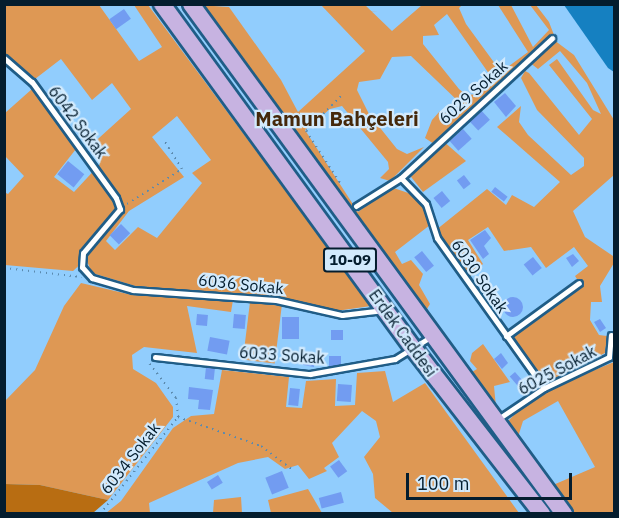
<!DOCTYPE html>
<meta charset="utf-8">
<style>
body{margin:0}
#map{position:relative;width:619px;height:518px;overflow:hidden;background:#91cdfd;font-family:"IBM Plex Sans",sans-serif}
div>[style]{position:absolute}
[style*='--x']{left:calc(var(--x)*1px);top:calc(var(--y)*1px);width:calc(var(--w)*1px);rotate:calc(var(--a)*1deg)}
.green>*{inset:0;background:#de9854;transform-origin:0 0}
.forest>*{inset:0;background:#b86d12}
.water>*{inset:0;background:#1580c1}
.building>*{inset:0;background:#729cf1;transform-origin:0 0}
.round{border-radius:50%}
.path>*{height:2px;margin-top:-1px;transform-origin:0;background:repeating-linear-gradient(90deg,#5b8aae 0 1.5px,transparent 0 6px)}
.roads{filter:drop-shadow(2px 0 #205d87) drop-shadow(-2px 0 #205d87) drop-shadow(0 2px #205d87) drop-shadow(0 -2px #205d87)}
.lane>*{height:5px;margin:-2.5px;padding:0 2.5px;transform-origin:2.5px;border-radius:2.5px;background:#fff}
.primary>*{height:16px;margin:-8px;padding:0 8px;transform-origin:8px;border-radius:8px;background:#c7b3e1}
span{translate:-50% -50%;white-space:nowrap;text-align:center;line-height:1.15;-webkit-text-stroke:4.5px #d2eafd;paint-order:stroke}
.shield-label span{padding:2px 4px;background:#d2eafd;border:2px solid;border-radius:4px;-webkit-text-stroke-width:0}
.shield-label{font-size:15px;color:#041d2e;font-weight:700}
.street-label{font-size:16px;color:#041d2e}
.quarter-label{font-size:20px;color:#45280a;font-weight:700}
.frame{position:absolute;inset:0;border:6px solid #041d2e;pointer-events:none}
.scale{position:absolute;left:406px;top:473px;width:166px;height:27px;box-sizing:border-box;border:3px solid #041d2e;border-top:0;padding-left:8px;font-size:18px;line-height:21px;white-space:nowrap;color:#041d2e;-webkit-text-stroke:4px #d2eafd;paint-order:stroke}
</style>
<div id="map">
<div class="green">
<div style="clip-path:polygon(evenodd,5px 5px,99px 5px,139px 61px,162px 47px,134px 5px,148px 5px,371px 306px,336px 311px,268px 296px,135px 286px,92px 273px,86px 259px,73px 271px,5px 265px,4px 192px,8px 194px,24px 176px,5px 156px,5px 113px,32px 89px,76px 149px,54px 177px,74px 192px,100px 164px,89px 147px,131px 109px,112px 83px,92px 100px,61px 59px,35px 79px,5px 54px,5px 5px,177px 116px,211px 160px,192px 173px,202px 183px,157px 238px,138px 227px,115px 250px,106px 241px,129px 211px,184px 177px,152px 137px,177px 116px)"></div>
<div style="clip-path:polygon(evenodd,198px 5px,229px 7px,281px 80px,298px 112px,365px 51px,321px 5px,365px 5px,392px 31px,422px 5px,462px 5px,459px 8px,466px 24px,501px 72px,528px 52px,498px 5px,511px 5px,533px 47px,549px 30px,530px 5px,536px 5px,549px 22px,554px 35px,434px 144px,425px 138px,432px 120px,440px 111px,452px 115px,460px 103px,411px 56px,392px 57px,380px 79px,359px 82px,357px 90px,369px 114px,397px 149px,407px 154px,424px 147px,390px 181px,380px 178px,389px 169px,388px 162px,342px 106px,330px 109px,305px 130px,358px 212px,391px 187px,411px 194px,424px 206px,430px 225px,395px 252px,402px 264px,411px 260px,423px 274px,419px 285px,430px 304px,427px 309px,472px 372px,477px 369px,470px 361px,472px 353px,483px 344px,510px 382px,494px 386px,496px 407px,198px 5px,447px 14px,492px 78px,480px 94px,466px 95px,459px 89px,423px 44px,423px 36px,439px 35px,434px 25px,447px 14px)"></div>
<div style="clip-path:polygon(554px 40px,574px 55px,614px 120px,614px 175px,573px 211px,585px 237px,613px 256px,614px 263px,600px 286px,602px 302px,591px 302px,590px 320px,599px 335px,607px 336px,605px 353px,545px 383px,512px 338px,582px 287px,575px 276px,588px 266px,574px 247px,546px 268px,531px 247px,504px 251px,488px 227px,468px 240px,483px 264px,469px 277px,436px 230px,487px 189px,506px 205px,512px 195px,534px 207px,560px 182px,497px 127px,521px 106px,519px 122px,528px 135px,571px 175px,584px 166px,584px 158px,537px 110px,521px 78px,525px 71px,529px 73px,579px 135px,592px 119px,549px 65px,557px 59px,593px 110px,601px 114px,587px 83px,560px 51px,538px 69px,529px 62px)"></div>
<div style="clip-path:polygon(442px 140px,466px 161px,423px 192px,408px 173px)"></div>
<div style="clip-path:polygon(81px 283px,132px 295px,233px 300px,231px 312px,187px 306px,197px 353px,144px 347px,132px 355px,133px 369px,156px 383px,173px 407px,173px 417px,108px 500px,40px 485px,5px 484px,4px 402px,35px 370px,64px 306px)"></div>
<div style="left:250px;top:302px;width:32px;height:58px;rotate:7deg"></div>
<div style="clip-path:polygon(614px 362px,614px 513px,572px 513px,553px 485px,595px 467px,558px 401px,523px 421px,518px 437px,506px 423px,523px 406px,561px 384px)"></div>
<div style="clip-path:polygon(222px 370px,289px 377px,286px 407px,302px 408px,306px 381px,336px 379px,335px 406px,355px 405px,357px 373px,385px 371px,393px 402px,425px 383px,519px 513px,393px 513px,375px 498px,373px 474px,364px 457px,380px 437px,376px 421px,362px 411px,332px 443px,339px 457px,324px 468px,327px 471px,309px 479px,298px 465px,285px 469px,268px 457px,238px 463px,149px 503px,150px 513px,106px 513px,121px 501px,173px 428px,191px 416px,214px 414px)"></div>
<div style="clip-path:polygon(308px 489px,322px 513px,271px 513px,268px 500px)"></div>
<div style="clip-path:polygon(241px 497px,242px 513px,213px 513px,214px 500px)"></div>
</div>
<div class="forest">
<div style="clip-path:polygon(5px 484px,40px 485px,108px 500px,93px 513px,5px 513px)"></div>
</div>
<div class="water">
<div style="clip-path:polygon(564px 5px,614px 5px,614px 72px,608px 68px)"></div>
</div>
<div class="building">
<div style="left:124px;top:9px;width:12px;height:18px;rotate:55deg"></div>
<div style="clip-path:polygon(505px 93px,516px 106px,506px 117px,494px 102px)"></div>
<div style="left:479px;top:108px;width:16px;height:16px;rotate:47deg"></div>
<div style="left:463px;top:129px;width:13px;height:18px;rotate:48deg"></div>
<div style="left:68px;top:161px;width:21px;height:17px;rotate:39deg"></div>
<div style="left:464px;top:175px;width:11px;height:9px;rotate:52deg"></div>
<div style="left:495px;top:187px;width:16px;height:6px;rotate:38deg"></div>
<div style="left:442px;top:191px;width:13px;height:11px;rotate:51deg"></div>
<div style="left:121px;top:224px;width:13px;height:16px;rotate:45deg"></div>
<div style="clip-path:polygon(485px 230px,491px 238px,484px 246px,489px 254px,483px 259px,470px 240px)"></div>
<div style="left:422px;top:251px;width:19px;height:10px;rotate:51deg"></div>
<div style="clip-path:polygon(573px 254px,579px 261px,572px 267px,566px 258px)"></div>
<div style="left:533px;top:257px;width:14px;height:12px;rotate:51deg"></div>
<div class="round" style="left:503px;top:297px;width:20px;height:20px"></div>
<div style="left:197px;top:314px;width:11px;height:11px;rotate:5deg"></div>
<div style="left:234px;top:314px;width:12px;height:14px;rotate:5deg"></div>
<div style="left:282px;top:317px;width:17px;height:22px"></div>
<div style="clip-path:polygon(600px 319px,606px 328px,600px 332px,594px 322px)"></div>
<div style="left:331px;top:330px;width:12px;height:10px"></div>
<div style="left:210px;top:337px;width:20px;height:14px;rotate:11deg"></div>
<div style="clip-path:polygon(305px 353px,315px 354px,314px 367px,303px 365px)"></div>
<div style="clip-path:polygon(501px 353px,508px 363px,502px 369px,494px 359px)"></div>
<div style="left:329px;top:356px;width:12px;height:11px"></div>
<div style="left:206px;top:367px;width:9px;height:12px;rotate:6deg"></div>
<div style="left:515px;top:372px;width:23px;height:7px;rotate:49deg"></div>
<div style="left:338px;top:384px;width:14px;height:17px;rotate:4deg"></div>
<div style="clip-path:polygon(189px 387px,213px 390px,210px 410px,198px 409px,199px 400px,188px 399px)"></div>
<div style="left:290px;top:388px;width:10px;height:17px;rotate:6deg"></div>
<div style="left:339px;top:460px;width:14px;height:11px;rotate:54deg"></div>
<div style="left:282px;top:471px;width:18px;height:18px;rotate:68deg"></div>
<div style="left:218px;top:475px;width:9px;height:13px;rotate:58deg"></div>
<div style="left:341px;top:492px;width:11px;height:23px;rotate:75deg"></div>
</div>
<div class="path">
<div style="--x:341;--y:96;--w:49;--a:135"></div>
<div style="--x:306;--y:131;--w:64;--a:56.6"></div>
<div style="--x:127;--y:204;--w:65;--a:-32.5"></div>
<div style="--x:182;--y:169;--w:32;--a:-122"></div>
<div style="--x:4;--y:268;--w:78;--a:6.7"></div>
<div style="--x:178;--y:417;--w:88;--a:19.3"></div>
<div style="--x:261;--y:446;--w:39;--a:37"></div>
<div style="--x:100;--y:514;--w:124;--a:-51.2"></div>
<div style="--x:178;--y:417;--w:19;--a:-96"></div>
<div style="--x:176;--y:398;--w:44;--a:-127.6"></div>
</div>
<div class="roads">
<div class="lane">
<div style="--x:4;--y:58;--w:37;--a:41"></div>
<div style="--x:32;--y:82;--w:143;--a:54.1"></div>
<div style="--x:116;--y:198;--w:12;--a:70"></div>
<div style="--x:120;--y:209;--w:57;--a:130.1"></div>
<div style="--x:83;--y:253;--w:14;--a:94"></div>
<div style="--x:82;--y:267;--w:15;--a:48"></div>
<div style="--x:92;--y:278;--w:43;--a:16.3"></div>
<div style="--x:133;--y:290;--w:143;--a:4"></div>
<div style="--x:276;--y:300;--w:68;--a:12.8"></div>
<div style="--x:342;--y:315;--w:42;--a:-6.8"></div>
<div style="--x:401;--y:178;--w:36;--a:46"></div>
<div style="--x:426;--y:204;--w:36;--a:72"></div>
<div style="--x:437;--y:238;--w:184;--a:54.5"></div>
<div style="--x:356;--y:206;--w:53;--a:-31.9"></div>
<div style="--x:401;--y:178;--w:206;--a:-42.8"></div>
<div style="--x:506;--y:336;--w:90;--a:-36"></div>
<div style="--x:155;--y:357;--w:156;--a:6.3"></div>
<div style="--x:310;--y:374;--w:86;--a:-10"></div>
<div style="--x:395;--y:359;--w:44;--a:-31.9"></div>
<div style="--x:498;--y:419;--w:55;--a:-34"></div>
<div style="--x:544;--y:388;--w:72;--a:-25.5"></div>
<div style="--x:609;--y:357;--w:22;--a:-85"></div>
</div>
<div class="primary">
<div style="--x:162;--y:4;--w:427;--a:53.9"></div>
<div style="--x:414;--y:349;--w:209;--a:52.2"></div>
<div style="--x:191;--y:4;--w:632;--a:53.82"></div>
</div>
</div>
<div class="shield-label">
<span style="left:350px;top:260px">10-09</span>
</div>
<div class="street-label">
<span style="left:473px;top:92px;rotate:-42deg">6029 Sokak</span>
<span style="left:78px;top:122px;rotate:53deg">6042 Sokak</span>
<span style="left:480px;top:276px;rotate:55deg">6030 Sokak</span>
<span style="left:241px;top:284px;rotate:6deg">6036 Sokak</span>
<span style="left:403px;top:333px;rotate:54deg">Erdek Caddesi</span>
<span style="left:282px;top:355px;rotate:4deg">6033 Sokak</span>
<span style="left:557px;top:370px;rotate:-28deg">6025 Sokak</span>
<span style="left:130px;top:458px;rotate:-52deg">6034 Sokak</span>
</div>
<div class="quarter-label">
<span style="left:337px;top:118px">Mamun Bahçeleri</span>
</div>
<div class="frame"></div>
<div class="scale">100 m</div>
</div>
